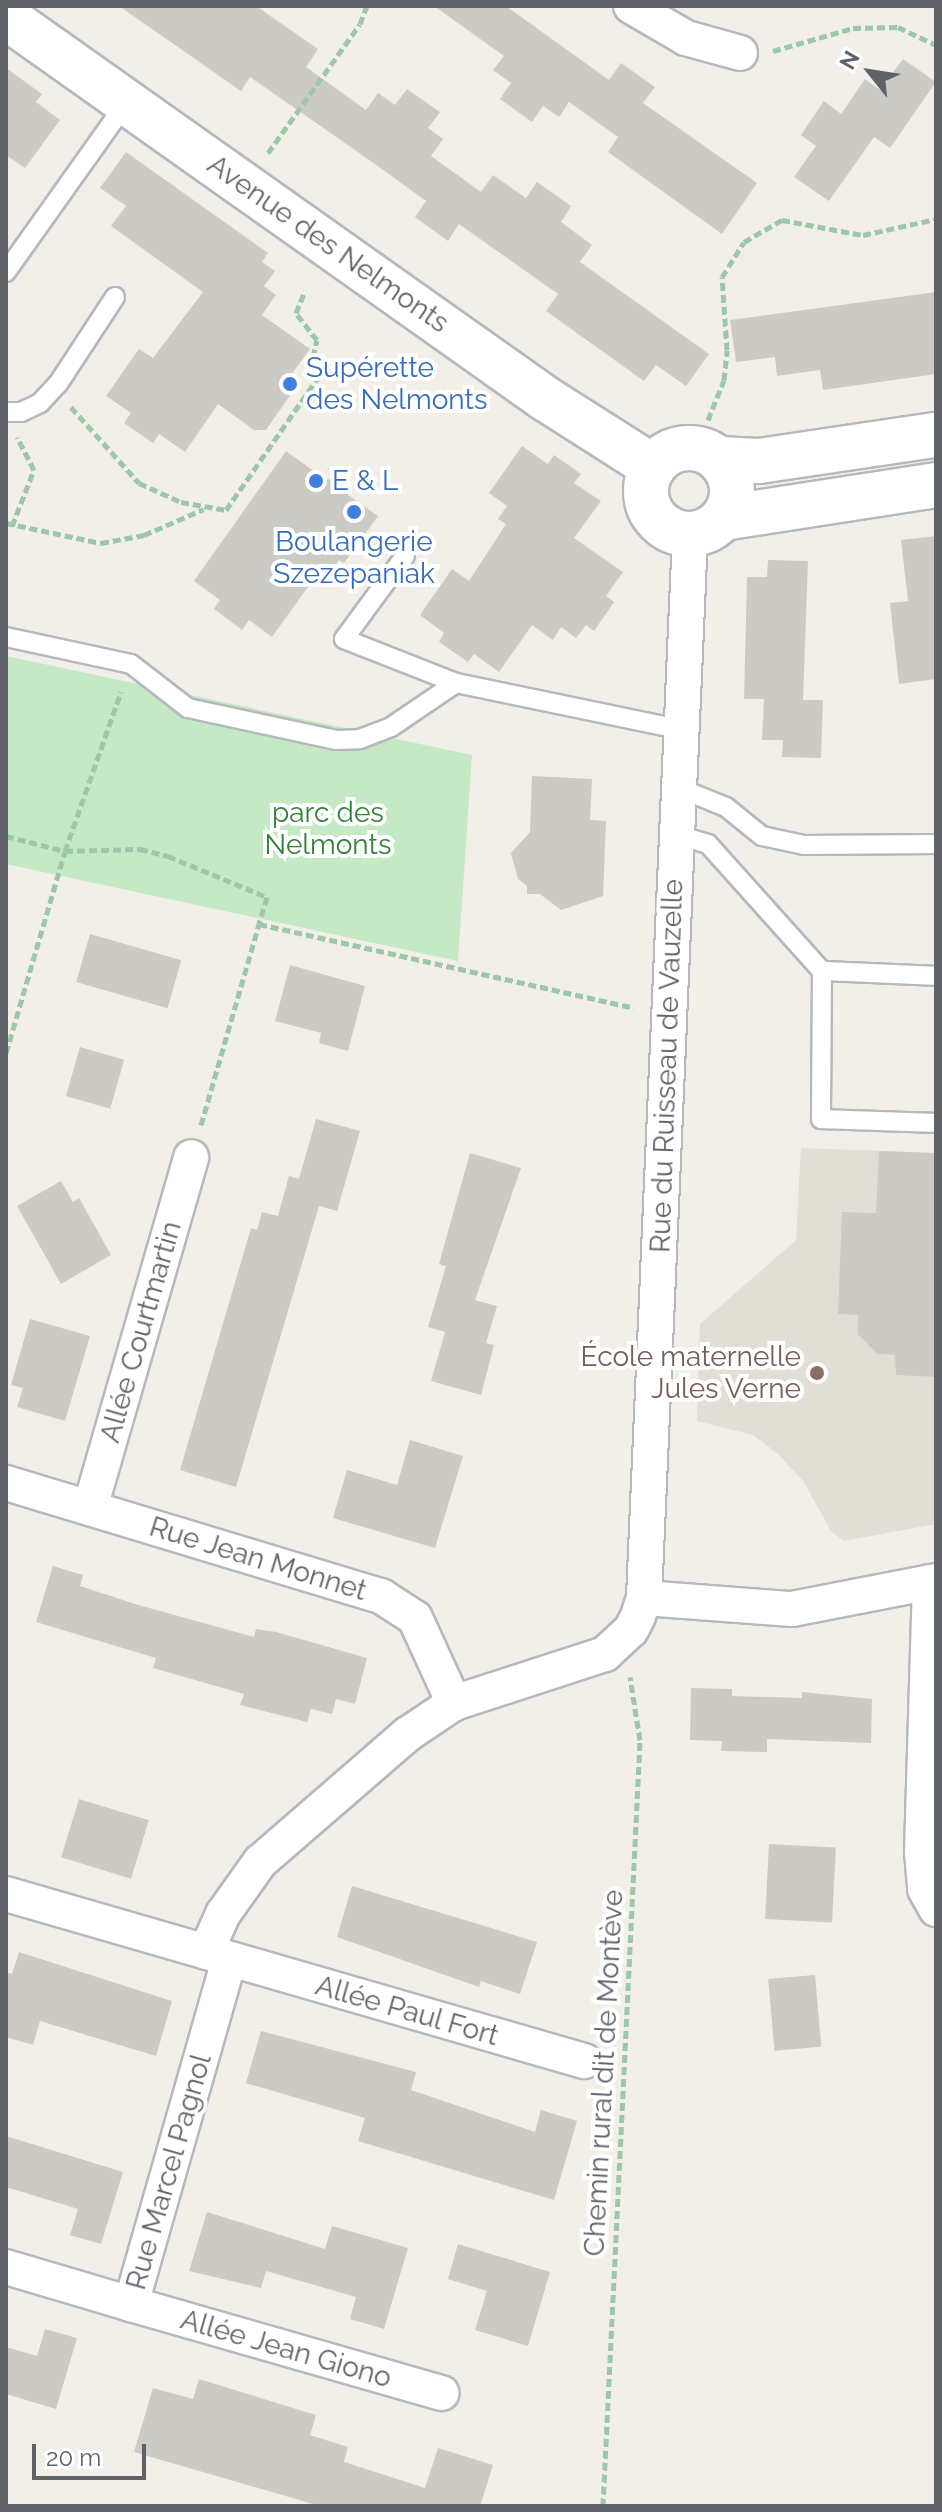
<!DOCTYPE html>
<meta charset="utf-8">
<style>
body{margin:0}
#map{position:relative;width:942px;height:2512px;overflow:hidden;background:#f1efe8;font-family:Raleway,sans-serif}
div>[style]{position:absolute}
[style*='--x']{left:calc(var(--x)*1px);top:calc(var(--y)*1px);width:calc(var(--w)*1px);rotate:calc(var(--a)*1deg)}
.education>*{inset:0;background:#e1ded6}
.green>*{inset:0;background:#c5e8c5}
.building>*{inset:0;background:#cccac5;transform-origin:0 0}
.path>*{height:5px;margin-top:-2.5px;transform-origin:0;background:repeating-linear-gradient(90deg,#9cc7a9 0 8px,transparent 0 12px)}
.roads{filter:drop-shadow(2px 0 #b5b8bc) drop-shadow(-2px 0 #b5b8bc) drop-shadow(0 2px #b5b8bc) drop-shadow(0 -2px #b5b8bc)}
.lane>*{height:18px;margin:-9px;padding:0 9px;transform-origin:9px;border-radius:9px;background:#fff}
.street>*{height:34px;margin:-17px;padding:0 17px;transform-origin:17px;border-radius:17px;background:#fff}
.secondary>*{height:44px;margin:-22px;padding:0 22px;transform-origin:22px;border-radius:22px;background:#fff}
.secondary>.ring{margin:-22px;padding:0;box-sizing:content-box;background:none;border:44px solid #fff;border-radius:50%}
.dots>*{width:22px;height:22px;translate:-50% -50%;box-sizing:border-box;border:4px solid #fff;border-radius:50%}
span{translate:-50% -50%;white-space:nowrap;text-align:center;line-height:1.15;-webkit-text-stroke:8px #fff;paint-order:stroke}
.street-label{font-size:28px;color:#5f6368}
.shop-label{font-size:28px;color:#366cbe}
.left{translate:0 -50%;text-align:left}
.park-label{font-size:28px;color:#348238}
.education-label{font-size:28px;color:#785e54}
.right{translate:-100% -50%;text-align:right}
.frame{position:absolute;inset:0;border:8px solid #5f6368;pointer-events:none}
.north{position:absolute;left:830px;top:32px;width:80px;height:80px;-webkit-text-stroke:6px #fff;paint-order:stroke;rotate:300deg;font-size:22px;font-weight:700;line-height:32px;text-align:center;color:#5f6368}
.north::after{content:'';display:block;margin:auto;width:28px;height:36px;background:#5f6368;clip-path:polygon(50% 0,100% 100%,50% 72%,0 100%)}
.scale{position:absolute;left:32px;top:2444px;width:114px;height:36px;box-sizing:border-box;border:4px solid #5f6368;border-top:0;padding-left:10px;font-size:24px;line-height:28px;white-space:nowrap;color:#5f6368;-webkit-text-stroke:6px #fff;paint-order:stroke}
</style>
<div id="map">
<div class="education">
<div style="clip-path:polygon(801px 1148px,936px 1153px,936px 1524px,844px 1541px,831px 1531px,803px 1481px,777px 1453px,753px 1435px,697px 1421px,700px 1324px,796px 1240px)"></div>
</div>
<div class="green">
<div style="clip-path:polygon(6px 656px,472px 755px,458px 961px,6px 864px)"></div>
</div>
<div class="building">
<div style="clip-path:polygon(119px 6px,256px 6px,318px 49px,306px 67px,366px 110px,378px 93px,395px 105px,407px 89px,440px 112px,428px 128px,443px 139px,431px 156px,481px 192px,493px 175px,526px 198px,537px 182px,571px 206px,561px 222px,592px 245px,580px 262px,709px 354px,686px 386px,656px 365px,644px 381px,546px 311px,558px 294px,459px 224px,448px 241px,415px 217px,426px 201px,375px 164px,250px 77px,241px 91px)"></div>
<div style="clip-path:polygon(434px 6px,506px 6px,609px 80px,621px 63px,655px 87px,643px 103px,757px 183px,722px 234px,608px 152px,618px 137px,569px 102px,559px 117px,543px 106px,532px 122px,500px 99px,511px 83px,493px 70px,504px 56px)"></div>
<div style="clip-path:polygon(903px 59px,936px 82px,890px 148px,874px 137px,829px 201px,794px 177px,816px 146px,801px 135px,824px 101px,841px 114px,865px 79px,880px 90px)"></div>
<div style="clip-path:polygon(6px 68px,42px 94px,36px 102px,60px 120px,25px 168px,6px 155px)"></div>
<div style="clip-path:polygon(126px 152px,268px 253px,262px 262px,275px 271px,264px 286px,276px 295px,262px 315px,310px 349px,289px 378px,298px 384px,266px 430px,254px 430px,218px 404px,185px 452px,159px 434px,153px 443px,124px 423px,131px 413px,106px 396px,139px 349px,153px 358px,203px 292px,111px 226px,126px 206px,100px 188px)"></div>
<div style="clip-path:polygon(936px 292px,936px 374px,823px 390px,820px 370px,777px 376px,775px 357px,736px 362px,730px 320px)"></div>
<div style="clip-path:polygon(522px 446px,548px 464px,554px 455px,581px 474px,574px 483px,601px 501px,574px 538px,623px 572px,606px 596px,614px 602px,594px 631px,586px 625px,576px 638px,561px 627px,553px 640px,532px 625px,499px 672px,474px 654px,468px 662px,452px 651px,439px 642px,444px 633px,420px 615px,452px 569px,469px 581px,506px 524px,498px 519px,507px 506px,489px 493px)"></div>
<div style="clip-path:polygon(286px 451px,326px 480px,349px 476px,348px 495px,378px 516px,344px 563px,339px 560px,333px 568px,325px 563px,272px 637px,249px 620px,242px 630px,214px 609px,220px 600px,194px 581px)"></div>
<div style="clip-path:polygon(936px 536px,936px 679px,899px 684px,890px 603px,908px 601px,901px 540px)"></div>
<div style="clip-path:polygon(768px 560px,808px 561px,803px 700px,823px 700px,821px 758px,782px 757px,783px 740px,762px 740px,764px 699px,744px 699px,747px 577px,767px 577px)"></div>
<div style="clip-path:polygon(532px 776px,592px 779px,590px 820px,606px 821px,603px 896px,561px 910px,540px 894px,527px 894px,527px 886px,518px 879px,511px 853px,530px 832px)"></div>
<div style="left:90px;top:934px;width:95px;height:50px;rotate:16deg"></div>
<div style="clip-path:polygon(290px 965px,365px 986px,348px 1051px,319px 1043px,321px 1033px,275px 1021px)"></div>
<div style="left:80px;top:1047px;width:46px;height:51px;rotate:16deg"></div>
<div style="clip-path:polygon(316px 1119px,360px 1131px,337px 1211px,319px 1206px,236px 1487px,180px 1470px,251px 1228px,257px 1230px,262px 1212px,278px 1216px,289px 1176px,299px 1179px)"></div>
<div style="clip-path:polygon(879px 1151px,936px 1153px,936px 1377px,896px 1375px,895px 1355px,877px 1354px,858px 1334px,858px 1315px,838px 1314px,842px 1212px,876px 1213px)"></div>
<div style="clip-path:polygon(470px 1153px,521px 1168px,475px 1300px,497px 1306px,486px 1343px,494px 1345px,481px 1395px,431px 1381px,445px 1332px,428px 1327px,446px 1266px,439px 1264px)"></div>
<div style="clip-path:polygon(61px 1181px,73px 1202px,79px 1198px,111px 1255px,61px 1284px,17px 1206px)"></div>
<div style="clip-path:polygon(30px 1319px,90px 1336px,65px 1421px,17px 1407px,23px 1388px,11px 1385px)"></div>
<div style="clip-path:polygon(410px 1440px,463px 1456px,435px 1548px,333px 1518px,347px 1470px,397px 1485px)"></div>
<div style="clip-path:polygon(53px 1566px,83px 1575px,80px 1586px,135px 1604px,254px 1637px,256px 1629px,276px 1632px,367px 1658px,355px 1704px,336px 1699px,332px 1714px,311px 1709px,307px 1722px,240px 1705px,244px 1694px,153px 1668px,156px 1658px,36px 1622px)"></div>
<div style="clip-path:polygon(691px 1688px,732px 1689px,732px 1696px,802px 1698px,802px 1692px,872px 1699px,871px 1743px,767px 1739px,767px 1752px,721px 1751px,722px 1741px,690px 1740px)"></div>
<div style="left:79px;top:1799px;width:73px;height:61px;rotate:17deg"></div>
<div style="left:769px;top:1844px;width:67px;height:75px;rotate:3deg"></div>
<div style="clip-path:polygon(352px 1886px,537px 1942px,520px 1994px,481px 1981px,479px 1987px,337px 1937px)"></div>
<div style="clip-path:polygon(19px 1952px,172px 2001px,156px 2056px,40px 2021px,33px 2045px,6px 2037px,6px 1972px,12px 1974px)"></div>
<div style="left:815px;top:1975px;width:72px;height:47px;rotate:85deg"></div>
<div style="clip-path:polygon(261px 2031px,416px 2072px,411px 2090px,535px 2132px,541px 2110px,577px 2121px,554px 2200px,358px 2141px,365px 2118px,246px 2083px)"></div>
<div style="clip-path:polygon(6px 2136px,123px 2172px,101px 2244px,70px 2235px,78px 2209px,6px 2187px)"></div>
<div style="clip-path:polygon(207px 2212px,325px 2249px,332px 2226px,408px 2248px,384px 2329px,350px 2319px,356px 2297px,266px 2271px,261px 2288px,189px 2271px)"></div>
<div style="clip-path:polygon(458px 2244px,550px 2272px,528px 2346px,475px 2330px,487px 2291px,448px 2279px)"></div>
<div style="clip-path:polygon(45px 2329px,77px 2338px,56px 2409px,6px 2394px,6px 2347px,37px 2356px)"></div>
<div style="clip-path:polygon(199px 2379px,316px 2415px,310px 2435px,348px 2447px,344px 2462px,425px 2488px,438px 2448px,493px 2465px,480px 2506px,320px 2506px,134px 2452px,153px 2388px,193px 2399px)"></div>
</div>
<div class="path">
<div style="--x:773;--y:51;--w:83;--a:-16"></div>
<div style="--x:853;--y:28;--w:45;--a:-1.3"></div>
<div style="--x:898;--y:27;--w:42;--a:25.3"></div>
<div style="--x:268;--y:153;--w:158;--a:-54.5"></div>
<div style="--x:360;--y:24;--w:19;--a:-69"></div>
<div style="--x:71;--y:407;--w:102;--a:48.2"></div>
<div style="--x:139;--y:483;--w:46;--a:24.3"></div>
<div style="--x:181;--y:502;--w:46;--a:10.1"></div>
<div style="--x:226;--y:510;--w:172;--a:-55.2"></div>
<div style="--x:324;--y:369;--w:16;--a:-133"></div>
<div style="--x:313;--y:357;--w:17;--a:-77"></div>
<div style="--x:317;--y:340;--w:34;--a:-128"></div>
<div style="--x:296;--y:313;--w:24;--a:-68"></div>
<div style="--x:708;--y:420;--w:43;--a:-68.2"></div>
<div style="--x:724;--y:380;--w:30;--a:-84"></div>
<div style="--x:727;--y:350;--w:73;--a:-93.9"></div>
<div style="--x:722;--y:277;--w:41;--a:-57.8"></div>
<div style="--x:744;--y:242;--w:44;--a:-30.1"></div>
<div style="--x:782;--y:220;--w:82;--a:10.5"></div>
<div style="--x:863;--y:235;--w:75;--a:-12.4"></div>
<div style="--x:6;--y:523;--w:97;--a:11.9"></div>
<div style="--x:101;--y:543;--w:44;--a:-10.5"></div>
<div style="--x:144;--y:535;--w:65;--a:-23.4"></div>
<div style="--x:12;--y:526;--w:60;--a:-68.6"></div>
<div style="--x:34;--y:470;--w:37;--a:-117"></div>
<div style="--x:6;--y:836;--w:61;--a:14.3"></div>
<div style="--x:65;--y:851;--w:75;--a:-1.5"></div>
<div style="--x:140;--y:849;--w:29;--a:14"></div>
<div style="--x:168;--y:856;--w:107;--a:22.5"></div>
<div style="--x:267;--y:897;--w:28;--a:107"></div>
<div style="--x:6;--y:1053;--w:210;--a:-73.7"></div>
<div style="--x:65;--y:851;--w:169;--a:-70.6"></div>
<div style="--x:201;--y:1125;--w:209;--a:-73.9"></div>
<div style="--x:259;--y:924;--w:384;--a:12.6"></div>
<div style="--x:603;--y:2506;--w:767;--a:-87.23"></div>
<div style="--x:640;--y:1740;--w:64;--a:-99"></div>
</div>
<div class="roads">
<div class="lane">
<div style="--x:6;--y:272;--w:209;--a:-54.6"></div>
<div style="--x:6;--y:412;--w:15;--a:0"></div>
<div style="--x:21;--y:412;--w:21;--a:-25"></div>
<div style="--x:40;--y:403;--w:26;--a:-47"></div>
<div style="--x:58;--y:384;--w:104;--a:-56.8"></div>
<div style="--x:405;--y:556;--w:103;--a:126.3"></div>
<div style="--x:344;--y:639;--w:120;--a:21.4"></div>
<div style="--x:456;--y:683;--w:231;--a:11.7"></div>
<div style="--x:6;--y:637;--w:128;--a:12.2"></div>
<div style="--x:131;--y:664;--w:72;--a:37.7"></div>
<div style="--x:188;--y:708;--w:151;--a:12.2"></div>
<div style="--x:336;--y:740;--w:24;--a:-2"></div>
<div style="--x:360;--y:739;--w:33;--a:-21"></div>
<div style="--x:391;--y:727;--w:78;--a:-34.1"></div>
<div style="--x:679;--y:788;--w:51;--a:22"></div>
<div style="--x:726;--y:807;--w:46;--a:38.9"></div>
<div style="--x:762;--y:836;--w:43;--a:12.1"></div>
<div style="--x:804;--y:845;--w:132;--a:-0.4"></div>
<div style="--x:677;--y:835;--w:32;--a:16"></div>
<div style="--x:708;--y:844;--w:171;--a:48.1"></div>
<div style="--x:822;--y:971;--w:148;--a:90.4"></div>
<div style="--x:821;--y:1119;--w:115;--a:2"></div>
<div style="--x:822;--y:971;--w:114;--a:2.5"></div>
</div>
<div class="street">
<div style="--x:631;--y:6;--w:64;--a:30.2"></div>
<div style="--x:686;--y:38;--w:56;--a:15.5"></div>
<div style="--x:6;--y:1483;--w:392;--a:16.8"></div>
<div style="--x:381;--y:1596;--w:40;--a:32.9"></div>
<div style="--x:415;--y:1618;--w:94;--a:65.4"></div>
<div style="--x:90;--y:1508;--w:365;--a:-73.9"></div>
<div style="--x:930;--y:1582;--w:270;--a:91.7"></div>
<div style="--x:922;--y:1852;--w:37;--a:85"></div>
<div style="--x:925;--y:1889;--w:23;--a:61"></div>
<div style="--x:644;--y:1598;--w:148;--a:4.3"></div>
<div style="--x:792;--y:1609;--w:147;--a:-11"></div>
<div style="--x:6;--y:1894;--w:602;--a:16.12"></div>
<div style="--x:206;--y:1952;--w:42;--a:-65.9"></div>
<div style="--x:223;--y:1914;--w:64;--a:-54.6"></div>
<div style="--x:260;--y:1862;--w:196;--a:-40.9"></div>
<div style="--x:408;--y:1734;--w:55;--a:-34"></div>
<div style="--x:454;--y:1703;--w:159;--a:-18"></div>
<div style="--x:605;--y:1654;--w:35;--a:-43"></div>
<div style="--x:631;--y:1630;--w:16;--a:-63"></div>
<div style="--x:638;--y:1616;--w:19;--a:-72"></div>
<div style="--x:644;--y:1598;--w:1065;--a:-87.52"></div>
<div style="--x:6;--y:2267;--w:130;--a:16.5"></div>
<div style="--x:131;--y:2304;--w:358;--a:-74.1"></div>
<div style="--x:131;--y:2304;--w:323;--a:16"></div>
</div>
<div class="secondary">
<div style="--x:6;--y:17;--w:661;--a:35.28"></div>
<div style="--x:546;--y:399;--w:127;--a:32.4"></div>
<div class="ring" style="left:646px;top:448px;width:42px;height:42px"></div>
<div style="--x:719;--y:459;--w:40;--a:2.9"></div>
<div style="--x:759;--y:461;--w:179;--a:-8.4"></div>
<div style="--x:723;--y:518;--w:216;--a:-8.8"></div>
</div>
</div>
<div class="dots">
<div style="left:290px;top:384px;background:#3f7fe0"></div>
<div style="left:316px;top:481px;background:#3f7fe0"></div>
<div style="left:354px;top:512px;background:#3f7fe0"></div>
<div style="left:817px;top:1373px;background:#8d6e63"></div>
</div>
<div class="street-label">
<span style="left:328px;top:244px;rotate:35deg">Avenue des Nelmonts</span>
<span style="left:667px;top:1066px;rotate:-88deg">Rue du Ruisseau de Vauzelle</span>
<span style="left:141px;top:1332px;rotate:-74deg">Allée Courtmartin</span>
<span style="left:258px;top:1559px;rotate:17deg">Rue Jean Monnet</span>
<span style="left:407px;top:2011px;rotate:16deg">Allée Paul Fort</span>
<span style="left:604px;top:2073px;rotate:-87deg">Chemin rural dit de Montève</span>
<span style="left:169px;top:2172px;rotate:-74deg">Rue Marcel Pagnol</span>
<span style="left:286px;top:2349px;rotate:16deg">Allée Jean Giono</span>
</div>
<div class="shop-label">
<span class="left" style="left:306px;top:384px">Supérette<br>des Nelmonts</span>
<span class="left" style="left:332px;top:481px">E &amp; L</span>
<span style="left:354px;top:558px">Boulangerie<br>Szezepaniak</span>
</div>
<div class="park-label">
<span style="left:328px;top:829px">parc des<br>Nelmonts</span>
</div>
<div class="education-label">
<span class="right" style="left:801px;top:1373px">École maternelle<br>Jules Verne</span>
</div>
<div class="frame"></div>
<div class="north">N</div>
<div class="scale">20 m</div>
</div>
